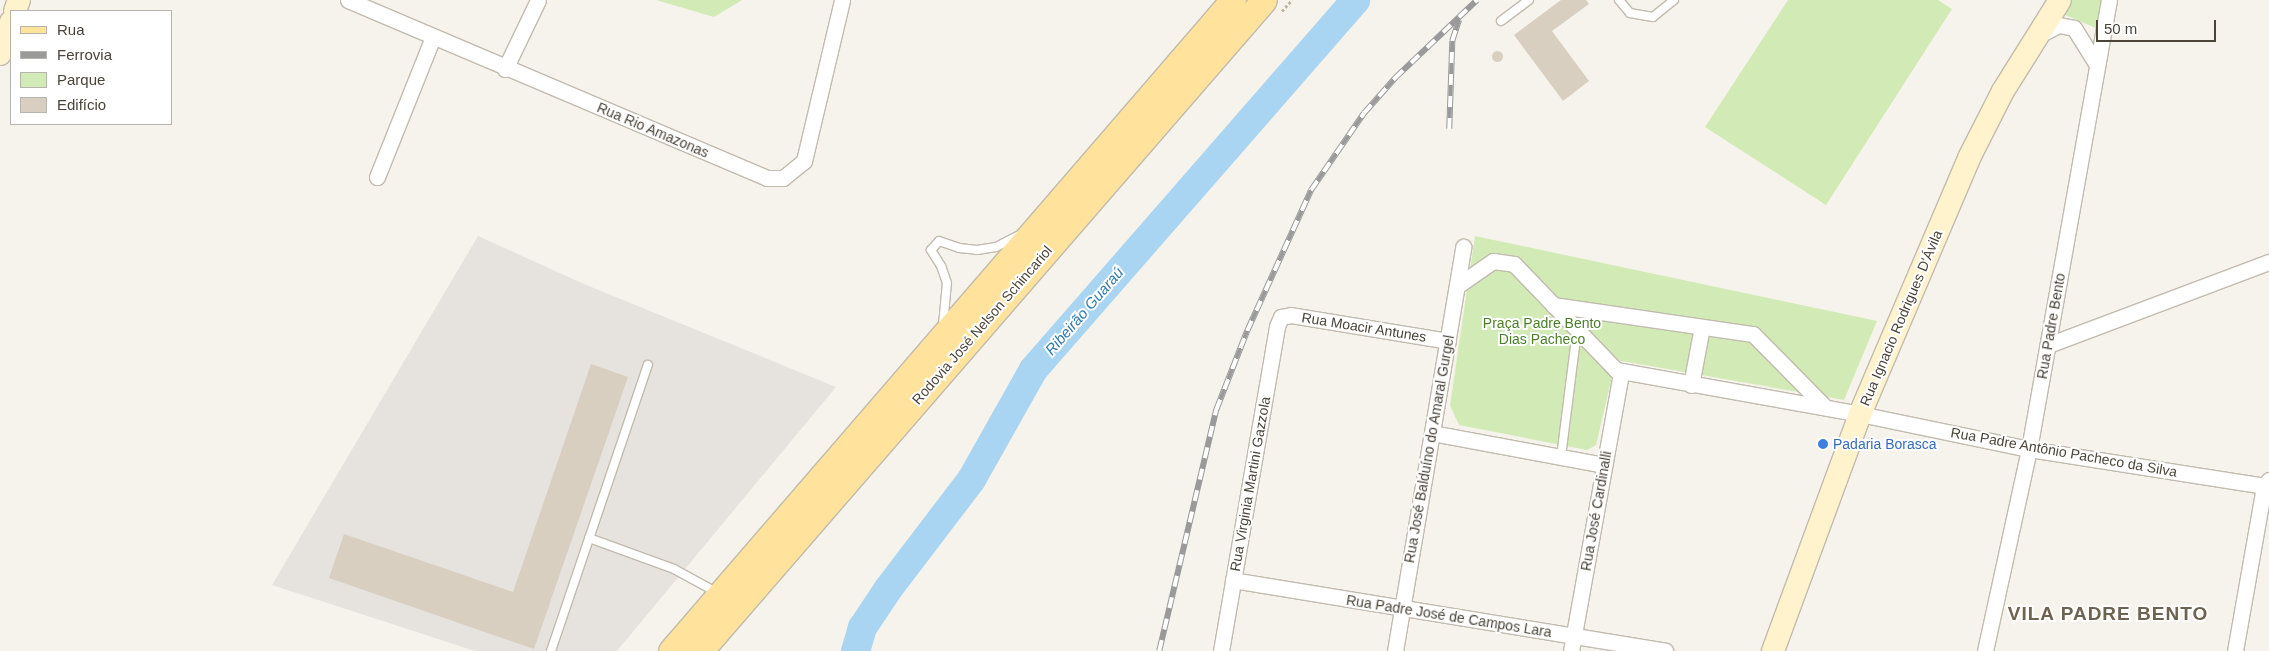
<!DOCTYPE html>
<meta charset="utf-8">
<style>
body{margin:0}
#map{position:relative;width:2269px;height:651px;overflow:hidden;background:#f6f3ec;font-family:Arial,sans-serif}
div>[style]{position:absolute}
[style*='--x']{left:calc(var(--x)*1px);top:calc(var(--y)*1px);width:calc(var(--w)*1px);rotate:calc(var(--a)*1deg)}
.industrial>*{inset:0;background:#e6e2dd}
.green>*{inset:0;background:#d2eab5}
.river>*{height:29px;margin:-14.5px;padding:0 14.5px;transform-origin:14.5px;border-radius:14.5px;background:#a9d4f2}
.building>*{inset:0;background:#d8cfc1}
.round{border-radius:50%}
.path>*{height:3px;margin-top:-1.5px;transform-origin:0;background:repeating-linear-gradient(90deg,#c4b79f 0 2.5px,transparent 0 5px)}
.roads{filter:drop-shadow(1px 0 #c2bbae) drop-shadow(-1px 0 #c2bbae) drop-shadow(0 1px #c2bbae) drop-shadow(0 -1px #c2bbae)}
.lane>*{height:8px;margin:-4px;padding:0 4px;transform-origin:4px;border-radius:4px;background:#fff}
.street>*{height:15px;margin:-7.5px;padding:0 7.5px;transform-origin:7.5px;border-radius:7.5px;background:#fff}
.secondary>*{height:22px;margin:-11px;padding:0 11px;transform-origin:11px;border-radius:11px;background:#fff3cd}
.primary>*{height:25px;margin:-12.5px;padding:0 12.5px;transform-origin:12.5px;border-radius:12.5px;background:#ffe39c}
.rail>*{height:5.5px;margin-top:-2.75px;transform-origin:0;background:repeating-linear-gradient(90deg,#fff 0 11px,#9a9a9a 0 22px);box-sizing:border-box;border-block:1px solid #9a9a9a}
.dots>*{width:14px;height:14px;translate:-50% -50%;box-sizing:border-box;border:2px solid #fff;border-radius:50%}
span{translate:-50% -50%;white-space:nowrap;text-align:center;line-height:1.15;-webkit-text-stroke:4px #fff;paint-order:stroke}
.street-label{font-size:14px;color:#4b4439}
.park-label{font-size:14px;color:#4a7f2a}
.shop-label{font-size:14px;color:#366cbe}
.left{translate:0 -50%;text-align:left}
.water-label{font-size:15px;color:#2e7ab2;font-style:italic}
.district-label{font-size:19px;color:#6e6250;font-weight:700;letter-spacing:1px}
.legend{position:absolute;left:10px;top:10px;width:162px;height:115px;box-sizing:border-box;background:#fff;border:1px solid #b7b4b0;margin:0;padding:6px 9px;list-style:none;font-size:15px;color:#4b4439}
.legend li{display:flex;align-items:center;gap:10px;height:25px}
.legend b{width:25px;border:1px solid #b7b4b0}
.scale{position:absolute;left:2096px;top:20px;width:120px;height:22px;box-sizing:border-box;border:2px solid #4b4439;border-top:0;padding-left:6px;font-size:15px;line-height:18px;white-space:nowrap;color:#4b4439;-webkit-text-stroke:4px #fff;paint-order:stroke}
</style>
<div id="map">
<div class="industrial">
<div style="clip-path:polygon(478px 236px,584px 284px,836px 387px,617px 651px,475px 651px,272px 585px)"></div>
</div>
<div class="green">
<div style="clip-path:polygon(656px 0,742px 0,714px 17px)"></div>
<div style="clip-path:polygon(1788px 0,1938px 0,1952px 9px,1826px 205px,1705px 127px)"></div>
<div style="clip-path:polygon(2072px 0,2102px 0,2098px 29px,2063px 14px)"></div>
<div style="clip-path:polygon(1475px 236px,1877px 321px,1844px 400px,1616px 360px,1596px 445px,1587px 450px,1459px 425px,1450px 405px)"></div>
</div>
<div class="river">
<div style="--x:855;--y:651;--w:25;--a:-74"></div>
<div style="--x:862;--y:627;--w:47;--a:-56.3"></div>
<div style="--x:888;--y:588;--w:137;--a:-52.7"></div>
<div style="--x:971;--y:479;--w:126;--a:-60.6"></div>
<div style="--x:1033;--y:369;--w:490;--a:-48.9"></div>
</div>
<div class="building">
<div style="clip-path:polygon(1561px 0,1586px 0,1589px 4px,1552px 31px,1589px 81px,1563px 101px,1514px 35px)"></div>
<div class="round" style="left:1491.5px;top:50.5px;width:11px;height:11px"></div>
<div style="clip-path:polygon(591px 364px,628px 377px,534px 649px,329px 578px,344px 534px,513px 592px)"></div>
</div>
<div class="path">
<div style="--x:1282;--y:11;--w:15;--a:-48"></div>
</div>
<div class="roads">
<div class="lane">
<div style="--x:1619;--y:0;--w:17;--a:50"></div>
<div style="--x:1630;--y:13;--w:23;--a:10"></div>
<div style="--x:1653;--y:17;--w:27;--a:-39"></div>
<div style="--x:1501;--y:21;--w:35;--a:-37"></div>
<div style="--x:943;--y:325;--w:42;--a:-84.6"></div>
<div style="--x:947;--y:283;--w:18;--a:-109"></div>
<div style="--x:941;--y:266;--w:19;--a:-122"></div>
<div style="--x:931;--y:250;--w:12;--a:-48"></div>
<div style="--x:939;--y:241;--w:21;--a:19"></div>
<div style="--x:959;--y:248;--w:18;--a:6"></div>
<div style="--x:977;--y:250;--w:19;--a:-9"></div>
<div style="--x:996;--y:247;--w:25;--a:-27"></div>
<div style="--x:1561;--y:457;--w:127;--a:-82.8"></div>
<div style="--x:589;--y:538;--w:90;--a:20"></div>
<div style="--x:674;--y:569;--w:48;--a:28.7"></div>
<div style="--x:551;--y:651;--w:302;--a:-71.3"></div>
</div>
<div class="street">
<div style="--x:348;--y:0;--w:455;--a:23"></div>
<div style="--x:767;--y:178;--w:16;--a:0"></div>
<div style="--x:783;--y:178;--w:27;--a:-39"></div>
<div style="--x:804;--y:161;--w:165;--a:-76.7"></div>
<div style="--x:2041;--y:34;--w:20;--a:-27"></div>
<div style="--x:2059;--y:25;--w:15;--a:11"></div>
<div style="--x:2074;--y:28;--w:44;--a:58.1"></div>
<div style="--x:505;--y:69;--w:76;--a:-64.4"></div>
<div style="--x:377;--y:177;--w:151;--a:-68.2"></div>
<div style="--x:1457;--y:286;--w:44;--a:-34.8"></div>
<div style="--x:1493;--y:261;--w:21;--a:8"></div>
<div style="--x:1514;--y:264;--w:147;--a:46.1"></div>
<div style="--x:1616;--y:370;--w:248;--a:10.2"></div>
<div style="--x:1860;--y:414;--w:173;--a:11.7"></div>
<div style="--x:2029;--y:449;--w:238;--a:8.9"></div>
<div style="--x:1553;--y:305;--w:202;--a:8.3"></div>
<div style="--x:1753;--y:334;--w:103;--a:45.4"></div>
<div style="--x:2048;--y:345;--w:236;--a:-20.6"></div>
<div style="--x:1691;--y:385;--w:59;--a:-79.3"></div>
<div style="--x:1432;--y:433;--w:175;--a:10.5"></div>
<div style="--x:1233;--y:580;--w:438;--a:9.3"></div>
<div style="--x:1221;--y:651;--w:330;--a:-80.2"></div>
<div style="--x:1277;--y:326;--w:10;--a:-66"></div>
<div style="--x:1281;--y:317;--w:10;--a:-11"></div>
<div style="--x:1291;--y:315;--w:159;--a:9.4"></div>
<div style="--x:1395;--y:651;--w:410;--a:-80.4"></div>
<div style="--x:1571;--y:651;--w:283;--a:-79.8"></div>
<div style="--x:1985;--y:651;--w:207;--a:-77.7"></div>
<div style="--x:2029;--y:449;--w:456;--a:-79.9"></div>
<div style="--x:2235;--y:651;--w:168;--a:-80"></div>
<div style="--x:2264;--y:486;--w:8;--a:-50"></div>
</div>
<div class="secondary">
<div style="--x:15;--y:11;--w:12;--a:-70"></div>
<div style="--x:0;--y:54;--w:34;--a:-71"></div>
<div style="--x:1773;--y:651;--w:252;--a:-69.8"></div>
<div style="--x:1860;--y:414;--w:278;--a:-66.9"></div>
<div style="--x:1969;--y:158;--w:75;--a:-63.1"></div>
<div style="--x:2003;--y:91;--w:107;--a:-57.9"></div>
</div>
<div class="primary">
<div style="--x:671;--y:651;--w:860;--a:-49.2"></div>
<div style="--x:700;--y:651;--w:861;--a:-49.1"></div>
</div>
</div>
<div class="rail">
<div style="--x:1449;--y:129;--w:88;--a:-88"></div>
<div style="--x:1452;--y:41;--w:22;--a:-72"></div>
<div style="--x:1159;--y:651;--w:248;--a:-76.7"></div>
<div style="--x:1216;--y:410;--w:85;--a:-68.6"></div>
<div style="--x:1247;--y:331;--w:155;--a:-65.6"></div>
<div style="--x:1311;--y:190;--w:93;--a:-55.5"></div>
<div style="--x:1364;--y:113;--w:47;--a:-48.5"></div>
<div style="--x:1395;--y:78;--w:113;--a:-43.6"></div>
</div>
<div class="dots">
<div style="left:1823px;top:444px;background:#3f7fe0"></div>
</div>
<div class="street-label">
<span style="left:653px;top:130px;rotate:23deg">Rua Rio Amazonas</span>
<span style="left:1901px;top:318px;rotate:-67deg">Rua Ignacio Rodrigues D'Ávila</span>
<span style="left:982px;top:325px;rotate:-49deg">Rodovia José Nelson Schincariol</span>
<span style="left:2051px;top:326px;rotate:-80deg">Rua Padre Bento</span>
<span style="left:1364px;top:327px;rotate:9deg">Rua Moacir Antunes</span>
<span style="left:1429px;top:449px;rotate:-80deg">Rua José Balduíno do Amaral Gurgel</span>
<span style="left:2064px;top:452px;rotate:10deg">Rua Padre Antônio Pacheco da Silva</span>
<span style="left:1250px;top:484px;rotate:-80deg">Rua Virginia Martini Gazzola</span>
<span style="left:1596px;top:511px;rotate:-80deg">Rua José Cardinalli</span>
<span style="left:1449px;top:616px;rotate:9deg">Rua Padre José de Campos Lara</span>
</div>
<div class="park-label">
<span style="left:1542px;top:331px">Praça Padre Bento<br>Dias Pacheco</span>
</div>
<div class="shop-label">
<span class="left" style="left:1833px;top:444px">Padaria Borasca</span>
</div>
<div class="water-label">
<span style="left:1084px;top:311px;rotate:-49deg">Ribeirão Guaraú</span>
</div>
<div class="district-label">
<span style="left:2108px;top:614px">VILA PADRE BENTO</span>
</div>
<ul class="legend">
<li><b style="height:6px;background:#ffe39c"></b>Rua</li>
<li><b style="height:6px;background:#9a9a9a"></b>Ferrovia</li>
<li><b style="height:14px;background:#d2eab5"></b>Parque</li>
<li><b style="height:14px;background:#d8cfc1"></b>Edifício</li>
</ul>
<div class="scale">50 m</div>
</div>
